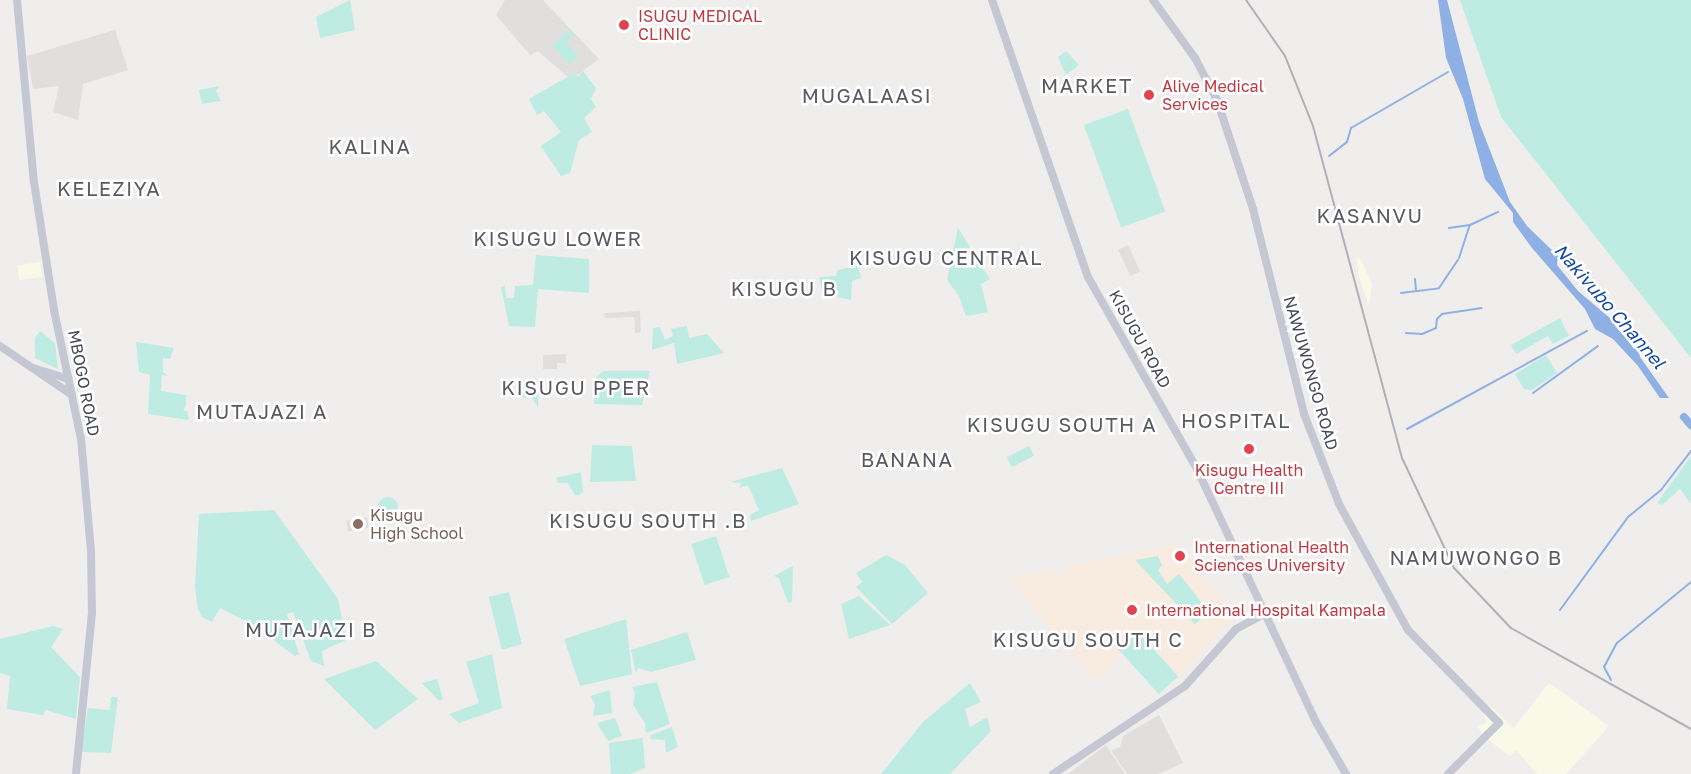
<!DOCTYPE html>
<style>
body{margin:0}
#map{position:relative;width:1691px;height:774px;overflow:hidden;background:#f0eeed;font-family:"Golos Text",sans-serif}
div>[style]{position:absolute}
[style*='--x']{left:calc(var(--x)*1px);top:calc(var(--y)*1px);width:calc(var(--w)*1px);rotate:calc(var(--a)*1deg)}
.commercial>*{inset:0;background:#f8fae7;transform-origin:0 0}
.education>*{inset:0;background:#e1dfde;transform-origin:0 0}
.medical>*{inset:0;background:#f8ebdf}
.green>*{inset:0;background:#beebe2;transform-origin:0 0}
.round{border-radius:50%}
.water>*{inset:0;background:#8eb0e5}
.stream>*{height:2px;margin:-1px;padding:0 1px;transform-origin:1px;border-radius:1px;background:#8eb0e5}
.canal>*{height:8px;margin:-4px;padding:0 4px;transform-origin:4px;border-radius:4px;background:#8eb0e5}
.minor>*{height:8px;margin:-4px;padding:0 4px;transform-origin:4px;border-radius:4px;background:#c5c7d3}
.rail>*{height:2px;margin:-1px;padding:0 1px;transform-origin:1px;border-radius:1px;background:#b0b0b7}
.dots>*{width:16px;height:16px;translate:-50% -50%;box-sizing:border-box;border:3px solid #fff;border-radius:50%}
span{translate:-50% -50%;white-space:nowrap;text-align:center;line-height:1.15;-webkit-text-stroke:5px #fff;paint-order:stroke}
.health-label{font-size:16px;color:#be3a42}
.left{translate:0 -50%;text-align:left}
.street-label{font-size:16px;color:#474959}
.education-label{font-size:16px;color:#785e54}
.water-label{font-size:18px;color:#164a9d;font-style:italic}
.quarter-label{font-size:20px;color:#5a5b62;letter-spacing:1.5px}
</style>
<div id="map">
<div class="commercial">
<div style="clip-path:polygon(1360px 258px,1372px 284px,1369px 306px,1358px 274px,1357px 259px)"></div>
<div style="left:40px;top:262px;width:15px;height:23px;rotate:82deg"></div>
<div style="clip-path:polygon(1549px 683px,1609px 726px,1566px 774px,1537px 774px,1516px 750px,1510px 756px,1486px 738px,1477px 726px,1487px 723px,1484px 715px,1491px 707px,1514px 728px)"></div>
</div>
<div class="education">
<div style="clip-path:polygon(505px 0,543px 0,599px 59px,571px 80px,538px 51px,530px 55px,496px 15px)"></div>
<div style="clip-path:polygon(115px 30px,128px 70px,83px 84px,78px 120px,53px 112px,59px 86px,33px 89px,27px 56px)"></div>
<div style="left:1128px;top:245px;width:29px;height:11px;rotate:65deg"></div>
<div style="clip-path:polygon(640px 311px,641px 332px,635px 333px,634px 317px,605px 318px,604px 313px)"></div>
<div style="clip-path:polygon(566px 354px,566px 363px,557px 363px,557px 369px,543px 369px,543px 355px)"></div>
<div style="left:367px;top:517px;width:11px;height:21px;rotate:80deg"></div>
<div style="clip-path:polygon(1159px 715px,1183px 763px,1158px 774px,1127px 774px,1111px 750px,1120px 747px,1123px 736px)"></div>
<div style="clip-path:polygon(1106px 745px,1125px 774px,1068px 774px)"></div>
</div>
<div class="medical">
<div style="clip-path:polygon(1179px 543px,1235px 616px,1179px 676px,1139px 631px,1097px 683px,1009px 580px,1050px 568px,1057px 575px,1066px 567px)"></div>
</div>
<div class="green">
<div style="clip-path:polygon(350px 0,355px 30px,320px 38px,316px 17px)"></div>
<div style="clip-path:polygon(1460px 0,1691px 0,1691px 358px,1501px 117px)"></div>
<div style="clip-path:polygon(570px 29px,574px 34px,566px 42px,579px 56px,569px 64px,552px 46px)"></div>
<div style="clip-path:polygon(1066px 51px,1079px 65px,1066px 75px,1058px 57px)"></div>
<div style="clip-path:polygon(583px 71px,596px 88px,591px 99px,596px 107px,584px 118px,592px 132px,579px 140px,570px 173px,561px 176px,541px 146px,561px 132px,544px 111px,537px 115px,529px 99px,574px 73px,578px 77px)"></div>
<div style="clip-path:polygon(220px 86px,216px 91px,221px 101px,202px 104px,199px 90px)"></div>
<div style="left:1128px;top:109px;width:109px;height:47px;rotate:70deg"></div>
<div style="clip-path:polygon(958px 228px,990px 279px,981px 284px,988px 312px,966px 316px,959px 296px,947px 280px)"></div>
<div style="clip-path:polygon(536px 255px,589px 259px,589px 293px,538px 289px,535px 327px,509px 326px,501px 287px,505px 286px,506px 298px,514px 298px,515px 286px,533px 285px)"></div>
<div style="clip-path:polygon(858px 266px,861px 278px,852px 281px,851px 300px,837px 297px,839px 292px,833px 289px,822px 292px,819px 277px,836px 276px,837px 270px)"></div>
<div style="clip-path:polygon(1560px 318px,1569px 336px,1553px 344px,1548px 336px,1516px 354px,1511px 345px)"></div>
<div style="clip-path:polygon(687px 326px,689px 338px,707px 334px,724px 353px,677px 364px,674px 343px,652px 350px,653px 328px,660px 327px,665px 340px,673px 336px,671px 329px)"></div>
<div style="clip-path:polygon(40px 331px,55px 343px,58px 369px,35px 358px,35px 338px)"></div>
<div style="clip-path:polygon(136px 342px,174px 348px,170px 359px,163px 358px,163px 372px,168px 376px,162px 375px,161px 391px,186px 395px,186px 406px,183px 410px,187px 411px,189px 420px,148px 414px,150px 375px,139px 372px)"></div>
<div style="clip-path:polygon(1546px 355px,1557px 373px,1532px 390px,1524px 389px,1515px 374px)"></div>
<div style="clip-path:polygon(603px 371px,650px 371px,642px 405px,594px 404px,596px 378px)"></div>
<div style="clip-path:polygon(539px 381px,538px 408px,531px 396px,523px 398px,520px 383px)"></div>
<div style="clip-path:polygon(592px 445px,632px 446px,636px 481px,590px 482px)"></div>
<div style="left:1029px;top:446px;width:11px;height:25px;rotate:63deg"></div>
<div style="clip-path:polygon(1691px 456px,1691px 504px,1680px 489px,1662px 505px,1657px 503px)"></div>
<div style="clip-path:polygon(782px 468px,799px 504px,751px 521px,750px 515px,759px 510px,748px 485px,739px 488px,742px 483px,730px 482px)"></div>
<div style="clip-path:polygon(581px 472px,583px 492px,579px 495px,575px 495px,568px 483px,558px 483px,556px 478px)"></div>
<div class="round" style="left:378px;top:497px;width:20px;height:20px"></div>
<div style="clip-path:polygon(274px 510px,338px 599px,346px 640px,322px 651px,324px 666px,311px 661px,293px 612px,287px 614px,299px 654px,295px 656px,252px 624px,220px 608px,212px 622px,202px 617px,198px 609px,195px 587px,199px 514px)"></div>
<div style="left:716px;top:536px;width:43px;height:26px;rotate:72deg"></div>
<div style="clip-path:polygon(886px 555px,905px 565px,928px 593px,892px 624px,856px 587px,862px 582px,856px 573px)"></div>
<div style="clip-path:polygon(1158px 556px,1162px 565px,1158px 570px,1167px 584px,1179px 574px,1209px 612px,1195px 624px,1135px 560px)"></div>
<div style="clip-path:polygon(793px 566px,792px 602px,788px 603px,779px 578px,774px 576px)"></div>
<div style="left:509px;top:592px;width:54px;height:21px;rotate:76deg"></div>
<div style="clip-path:polygon(859px 596px,890px 625px,849px 639px,841px 604px)"></div>
<div style="clip-path:polygon(626px 619px,632px 674px,580px 686px,564px 639px)"></div>
<div style="clip-path:polygon(53px 626px,63px 629px,51px 647px,80px 677px,76px 719px,46px 710px,43px 715px,7px 709px,10px 676px,0 673px,0 639px)"></div>
<div style="clip-path:polygon(687px 632px,696px 660px,651px 672px,638px 668px,636px 673px,631px 650px)"></div>
<div style="left:1138px;top:632px;width:60px;height:26px;rotate:48deg"></div>
<div style="clip-path:polygon(492px 654px,502px 708px,459px 723px,449px 714px,479px 703px,466px 662px)"></div>
<div style="clip-path:polygon(376px 661px,418px 699px,375px 730px,324px 679px)"></div>
<div style="clip-path:polygon(437px 679px,443px 699px,439px 701px,422px 683px)"></div>
<div style="clip-path:polygon(657px 682px,670px 724px,646px 733px,645px 723px,633px 705px,635px 693px,632px 687px)"></div>
<div style="clip-path:polygon(970px 683px,981px 702px,965px 709px,970px 727px,987px 717px,991px 731px,950px 774px,881px 774px,924px 721px)"></div>
<div style="clip-path:polygon(610px 690px,612px 713px,593px 716px,595px 704px,590px 696px)"></div>
<div style="clip-path:polygon(111px 697px,118px 697px,111px 753px,81px 752px,88px 708px,110px 710px)"></div>
<div style="clip-path:polygon(615px 718px,622px 736px,608px 741px,597px 723px)"></div>
<div style="clip-path:polygon(672px 727px,678px 747px,666px 753px,665px 740px,650px 739px,651px 735px)"></div>
<div style="clip-path:polygon(643px 738px,645px 768px,630px 774px,611px 774px,609px 743px)"></div>
</div>
<div class="water">
<div style="clip-path:polygon(1438px 0,1447px 0,1479px 122px,1510px 202px,1527px 226px,1558px 256px,1557px 265px,1578px 291px,1611px 319px,1634px 349px,1638px 347px,1640px 357px,1669px 398px,1660px 398px,1638px 366px,1613px 339px,1595px 329px,1585px 309px,1532px 248px,1513px 222px,1513px 213px,1485px 179px,1463px 99px,1446px 58px)"></div>
</div>
<div class="stream">
<div style="--x:1329;--y:156;--w:23;--a:-38"></div>
<div style="--x:1347;--y:142;--w:15;--a:-74"></div>
<div style="--x:1351;--y:128;--w:112;--a:-30"></div>
<div style="--x:1449;--y:228;--w:21;--a:-8"></div>
<div style="--x:1459;--y:258;--w:35;--a:-72"></div>
<div style="--x:1470;--y:225;--w:31;--a:-25"></div>
<div style="--x:1415;--y:279;--w:11;--a:85"></div>
<div style="--x:1401;--y:293;--w:38;--a:-7"></div>
<div style="--x:1439;--y:288;--w:34;--a:-56"></div>
<div style="--x:1406;--y:333;--w:16;--a:4"></div>
<div style="--x:1422;--y:334;--w:15;--a:-23"></div>
<div style="--x:1436;--y:328;--w:9;--a:-84"></div>
<div style="--x:1437;--y:319;--w:7;--a:-45"></div>
<div style="--x:1442;--y:314;--w:40;--a:-8.5"></div>
<div style="--x:1533;--y:393;--w:80;--a:-35.9"></div>
<div style="--x:1407;--y:429;--w:205;--a:-28.6"></div>
<div style="--x:1560;--y:610;--w:115;--a:-53.8"></div>
<div style="--x:1628;--y:517;--w:43;--a:-39.3"></div>
<div style="--x:1661;--y:490;--w:49;--a:-52.4"></div>
<div style="--x:1611;--y:680;--w:15;--a:-118"></div>
<div style="--x:1604;--y:667;--w:27;--a:-62"></div>
<div style="--x:1617;--y:643;--w:96;--a:-39.5"></div>
</div>
<div class="canal">
<div style="--x:1684;--y:417;--w:11;--a:49"></div>
</div>
<div class="minor">
<div style="--x:17;--y:0;--w:183;--a:84.7"></div>
<div style="--x:34;--y:182;--w:130;--a:81.1"></div>
<div style="--x:54;--y:310;--w:132;--a:78.2"></div>
<div style="--x:81;--y:439;--w:111;--a:84.9"></div>
<div style="--x:91;--y:550;--w:63;--a:89.1"></div>
<div style="--x:92;--y:613;--w:162;--a:95.7"></div>
<div style="--x:992;--y:0;--w:293;--a:70.9"></div>
<div style="--x:1088;--y:277;--w:221;--a:60.4"></div>
<div style="--x:1197;--y:469;--w:280;--a:64.8"></div>
<div style="--x:1316;--y:722;--w:60;--a:60"></div>
<div style="--x:1153;--y:0;--w:72;--a:54.1"></div>
<div style="--x:1195;--y:58;--w:47;--a:62.4"></div>
<div style="--x:1217;--y:100;--w:115;--a:71.7"></div>
<div style="--x:1253;--y:209;--w:211;--a:76"></div>
<div style="--x:1304;--y:414;--w:97;--a:68.7"></div>
<div style="--x:1339;--y:504;--w:144;--a:61.3"></div>
<div style="--x:1408;--y:630;--w:130;--a:45.6"></div>
<div style="--x:1499;--y:723;--w:72;--a:135"></div>
<div style="--x:0;--y:346;--w:87;--a:34.2"></div>
<div style="--x:33;--y:368;--w:37;--a:17"></div>
<div style="--x:1053;--y:774;--w:159;--a:-33.7"></div>
<div style="--x:1185;--y:686;--w:76;--a:-48.2"></div>
<div style="--x:1236;--y:629;--w:34;--a:-28"></div>
</div>
<div class="rail">
<div style="--x:1246;--y:0;--w:68;--a:55.1"></div>
<div style="--x:1285;--y:56;--w:75;--a:68.2"></div>
<div style="--x:1313;--y:126;--w:344;--a:75"></div>
<div style="--x:1402;--y:458;--w:122;--a:64.7"></div>
<div style="--x:1454;--y:568;--w:83;--a:46.5"></div>
<div style="--x:1511;--y:628;--w:206;--a:29.3"></div>
</div>
<div class="dots">
<div style="left:624px;top:25px;background:#e0444e"></div>
<div style="left:1149px;top:95px;background:#e0444e"></div>
<div style="left:1249px;top:449px;background:#e0444e"></div>
<div style="left:358px;top:524px;background:#8d6e63"></div>
<div style="left:1180px;top:556px;background:#e0444e"></div>
<div style="left:1132px;top:610px;background:#e0444e"></div>
</div>
<div class="health-label">
<span class="left" style="left:638px;top:25px">ISUGU MEDICAL<br>CLINIC</span>
<span class="left" style="left:1162px;top:95px">Alive Medical<br>Services</span>
<span style="left:1249px;top:479px">Kisugu Health<br>Centre III</span>
<span class="left" style="left:1194px;top:556px">International Health<br>Sciences University</span>
<span class="left" style="left:1146px;top:610px">International Hospital Kampala</span>
</div>
<div class="street-label">
<span style="left:1140px;top:339px;rotate:61deg">KISUGU ROAD</span>
<span style="left:1311px;top:373px;rotate:74deg">NAWUWONGO ROAD</span>
<span style="left:84px;top:383px;rotate:79deg">MBOGO ROAD</span>
</div>
<div class="education-label">
<span class="left" style="left:370px;top:524px">Kisugu<br>High School</span>
</div>
<div class="water-label">
<span style="left:1610px;top:306px;rotate:49deg">Nakivubo Channel</span>
</div>
<div class="quarter-label">
<span style="left:1087px;top:85px">MARKET</span>
<span style="left:867px;top:95px">MUGALAASI</span>
<span style="left:370px;top:146px">KALINA</span>
<span style="left:109px;top:188px">KELEZIYA</span>
<span style="left:1370px;top:215px">KASANVU</span>
<span style="left:558px;top:238px">KISUGU LOWER</span>
<span style="left:946px;top:257px">KISUGU CENTRAL</span>
<span style="left:784px;top:288px">KISUGU B</span>
<span style="left:576px;top:387px">KISUGU PPER</span>
<span style="left:262px;top:411px">MUTAJAZI A</span>
<span style="left:1236px;top:420px">HOSPITAL</span>
<span style="left:1062px;top:424px">KISUGU SOUTH A</span>
<span style="left:907px;top:459px">BANANA</span>
<span style="left:648px;top:520px">KISUGU SOUTH .B</span>
<span style="left:1476px;top:557px">NAMUWONGO B</span>
<span style="left:311px;top:629px">MUTAJAZI B</span>
<span style="left:1088px;top:639px">KISUGU SOUTH C</span>
</div>
</div>
